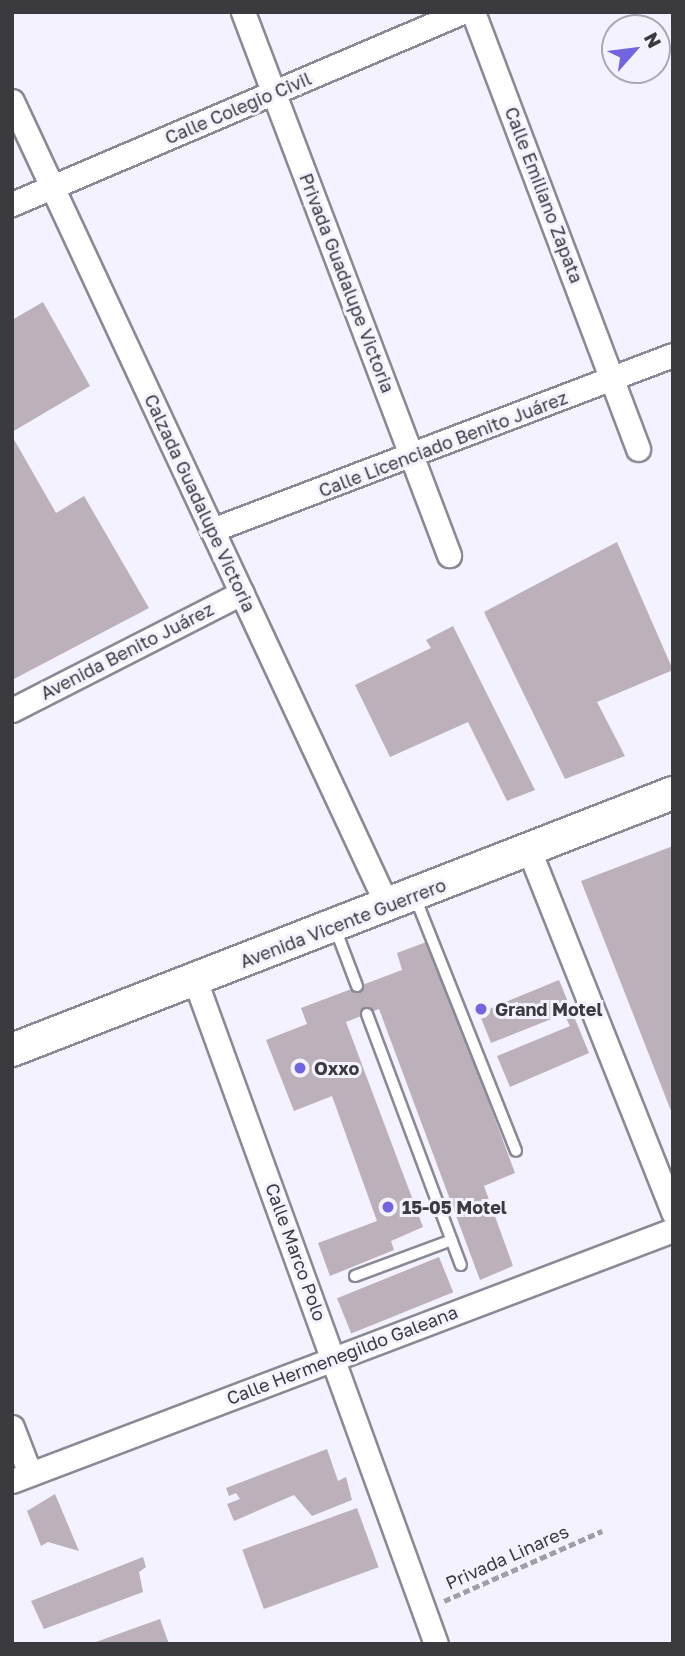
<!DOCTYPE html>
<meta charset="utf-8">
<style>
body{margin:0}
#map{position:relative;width:685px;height:1656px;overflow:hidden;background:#f4f2fe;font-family:"Golos Text",sans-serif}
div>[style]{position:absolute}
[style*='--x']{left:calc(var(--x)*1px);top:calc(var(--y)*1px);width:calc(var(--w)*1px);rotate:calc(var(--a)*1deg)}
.building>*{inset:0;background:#bcb1bb;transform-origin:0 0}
.path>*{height:4.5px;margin-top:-2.25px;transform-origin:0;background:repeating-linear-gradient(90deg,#a09fa8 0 7px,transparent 0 10.5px)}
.roads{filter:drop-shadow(2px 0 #8a8995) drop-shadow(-2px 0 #8a8995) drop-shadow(0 2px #8a8995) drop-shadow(0 -2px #8a8995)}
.lane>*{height:10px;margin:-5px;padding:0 5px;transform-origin:5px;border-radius:5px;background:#fff}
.street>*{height:23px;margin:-11.5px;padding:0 11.5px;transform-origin:11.5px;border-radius:11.5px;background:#fff}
.secondary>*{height:32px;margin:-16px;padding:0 16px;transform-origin:16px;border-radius:16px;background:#fff}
.dots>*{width:19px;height:19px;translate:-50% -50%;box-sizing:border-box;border:4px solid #f4f2fe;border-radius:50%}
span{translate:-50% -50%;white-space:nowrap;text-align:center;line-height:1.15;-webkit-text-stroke:6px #f4f2fe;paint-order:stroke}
.street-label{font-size:18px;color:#3b3a3f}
.poi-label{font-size:18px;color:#3b3a3f;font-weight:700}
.left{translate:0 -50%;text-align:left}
.frame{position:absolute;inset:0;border:14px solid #3b3a3f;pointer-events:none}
.north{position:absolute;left:601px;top:14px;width:70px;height:70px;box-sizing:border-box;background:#f4f2fe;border:2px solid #aaa8b2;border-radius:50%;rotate:62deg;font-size:19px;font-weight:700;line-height:28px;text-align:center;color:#3b3a3f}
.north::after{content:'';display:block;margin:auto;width:24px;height:32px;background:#7364df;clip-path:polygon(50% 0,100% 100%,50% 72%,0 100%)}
</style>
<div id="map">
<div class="building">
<div style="clip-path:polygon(43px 302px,90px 386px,12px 432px,12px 320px)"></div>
<div style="clip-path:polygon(12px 436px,56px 513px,84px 496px,149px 608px,12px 680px)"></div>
<div style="clip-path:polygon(617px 542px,673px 670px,597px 702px,625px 756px,565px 779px,484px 612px)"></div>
<div style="clip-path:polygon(453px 626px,535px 790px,507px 801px,468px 722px,390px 757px,355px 685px,431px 648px,426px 640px)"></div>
<div style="clip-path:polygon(673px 846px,673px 1116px,581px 881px)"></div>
<div style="clip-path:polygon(429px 941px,515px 1173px,484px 1186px,513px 1266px,480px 1280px,379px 1009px,346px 1022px,423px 1227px,391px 1241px,394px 1250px,330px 1276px,318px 1243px,377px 1221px,332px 1096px,294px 1111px,266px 1040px,307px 1024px,301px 1008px,402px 970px,397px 953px)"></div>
<div style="clip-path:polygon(559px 980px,589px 1053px,510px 1087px,497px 1056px,570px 1026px,564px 1014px,491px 1043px,479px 1013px)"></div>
<div style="left:439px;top:1257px;width:38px;height:110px;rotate:68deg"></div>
<div style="clip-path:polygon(327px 1449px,338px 1481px,346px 1477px,352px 1500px,312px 1516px,294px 1495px,234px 1521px,227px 1504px,240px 1499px,236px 1493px,229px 1496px,226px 1488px)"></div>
<div style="clip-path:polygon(55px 1494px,79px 1551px,48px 1542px,41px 1546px,27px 1511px)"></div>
<div style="left:357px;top:1508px;width:63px;height:122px;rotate:70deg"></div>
<div style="clip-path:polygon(143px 1557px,146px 1567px,139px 1572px,143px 1592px,44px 1629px,31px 1601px)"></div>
<div style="clip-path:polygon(160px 1619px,169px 1644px,93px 1644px,93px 1643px)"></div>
</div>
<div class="path">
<div style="--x:444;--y:1601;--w:173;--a:-23.9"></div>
</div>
<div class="roads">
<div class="lane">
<div style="--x:415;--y:897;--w:273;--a:68.3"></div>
<div style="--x:335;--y:928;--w:62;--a:69.2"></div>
<div style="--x:367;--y:1014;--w:268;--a:69.5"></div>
<div style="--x:355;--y:1276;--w:103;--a:-20.4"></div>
</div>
<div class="street">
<div style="--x:243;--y:12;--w:581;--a:69.22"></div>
<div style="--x:473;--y:12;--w:467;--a:69.3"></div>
<div style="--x:12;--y:101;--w:887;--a:64.99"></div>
<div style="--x:12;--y:204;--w:490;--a:-23.1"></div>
<div style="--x:212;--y:530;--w:493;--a:-20.8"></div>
<div style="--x:12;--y:710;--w:258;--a:-27"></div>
<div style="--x:529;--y:850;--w:390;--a:68.3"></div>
<div style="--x:195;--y:980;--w:706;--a:70.05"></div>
<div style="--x:12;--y:1427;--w:50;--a:69"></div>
<div style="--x:12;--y:1481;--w:707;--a:-20.79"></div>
</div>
<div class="secondary">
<div style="--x:12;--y:1050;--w:709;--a:-21.25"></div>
</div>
</div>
<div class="dots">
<div style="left:481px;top:1009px;background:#7364df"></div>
<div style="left:300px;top:1068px;background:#7364df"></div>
<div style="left:388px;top:1207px;background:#7364df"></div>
</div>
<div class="street-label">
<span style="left:238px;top:108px;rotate:-23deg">Calle Colegio Civil</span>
<span style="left:544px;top:195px;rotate:69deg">Calle Emiliano Zapata</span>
<span style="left:347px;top:283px;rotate:69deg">Privada Guadalupe Victoria</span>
<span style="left:443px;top:444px;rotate:-21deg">Calle Licenciado Benito Juárez</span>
<span style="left:200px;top:503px;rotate:65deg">Calzada Guadalupe Victoria</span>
<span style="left:127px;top:651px;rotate:-27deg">Avenida Benito Juárez</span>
<span style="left:343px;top:923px;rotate:-21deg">Avenida Vicente Guerrero</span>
<span style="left:296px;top:1252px;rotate:70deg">Calle Marco Polo</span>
<span style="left:342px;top:1355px;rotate:-21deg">Calle Hermenegildo Galeana</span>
<span style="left:507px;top:1557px;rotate:-24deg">Privada Linares</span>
</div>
<div class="poi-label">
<span class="left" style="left:495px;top:1009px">Grand Motel</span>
<span class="left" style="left:314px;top:1068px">Oxxo</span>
<span class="left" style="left:402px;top:1207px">15-05 Motel</span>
</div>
<div class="frame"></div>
<div class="north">N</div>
</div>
